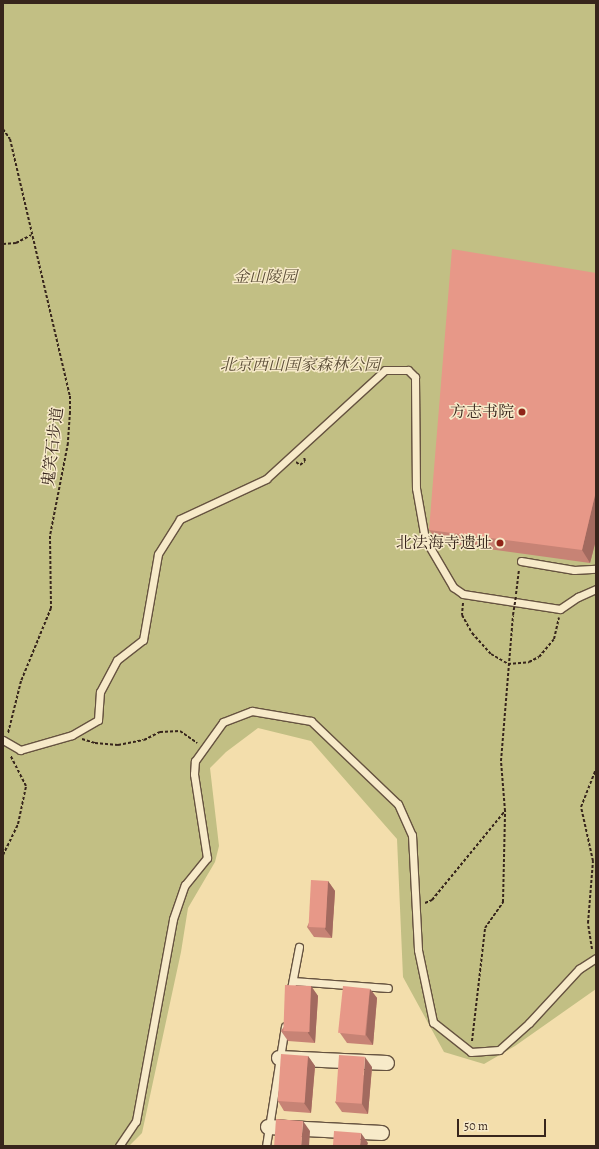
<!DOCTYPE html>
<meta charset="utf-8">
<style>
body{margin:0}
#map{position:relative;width:599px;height:1149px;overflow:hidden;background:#f3deac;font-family:Alegreya,"Noto Serif SC",serif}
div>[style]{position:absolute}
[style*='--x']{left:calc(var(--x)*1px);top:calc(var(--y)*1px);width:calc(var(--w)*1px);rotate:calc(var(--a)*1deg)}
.green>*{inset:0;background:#c2bf84}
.path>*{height:2px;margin-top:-1px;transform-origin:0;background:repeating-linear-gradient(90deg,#37251c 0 3px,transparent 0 5px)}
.roads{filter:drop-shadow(1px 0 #665340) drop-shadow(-1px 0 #665340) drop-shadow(0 1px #665340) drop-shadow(0 -1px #665340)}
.lane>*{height:7px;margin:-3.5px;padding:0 3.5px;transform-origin:3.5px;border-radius:3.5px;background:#f7eac9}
.street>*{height:14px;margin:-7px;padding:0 7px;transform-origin:7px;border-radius:7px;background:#f7eac9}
.path-bridge>*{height:2px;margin-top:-1px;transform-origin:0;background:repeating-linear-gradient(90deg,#37251c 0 3px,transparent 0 5px)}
.wall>*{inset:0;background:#c78375}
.shaded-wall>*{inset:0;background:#a26a5f}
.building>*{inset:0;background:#e79888;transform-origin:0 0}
.dots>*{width:11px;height:11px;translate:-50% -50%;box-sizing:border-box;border:2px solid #f7eac9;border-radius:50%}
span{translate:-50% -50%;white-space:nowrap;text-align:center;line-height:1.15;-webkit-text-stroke:3px #f7eac9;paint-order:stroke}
.park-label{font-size:16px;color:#5a4c36;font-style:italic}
.poi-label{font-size:16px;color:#37251c}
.right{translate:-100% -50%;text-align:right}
.street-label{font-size:16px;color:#37251c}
.frame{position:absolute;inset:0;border:4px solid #37251c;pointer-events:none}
.scale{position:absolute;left:457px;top:1119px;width:89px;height:18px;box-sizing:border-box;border:2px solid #37251c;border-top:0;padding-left:5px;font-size:12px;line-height:14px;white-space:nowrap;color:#37251c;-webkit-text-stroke:3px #f7eac9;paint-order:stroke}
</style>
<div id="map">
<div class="green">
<div style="clip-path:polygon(3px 3px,596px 3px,596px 989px,515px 1046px,484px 1064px,444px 1052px,403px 977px,397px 839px,311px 741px,258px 728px,226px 752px,210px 768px,219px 846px,215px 862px,188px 908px,181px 952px,142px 1133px,129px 1146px,3px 1146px)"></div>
</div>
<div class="path">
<div style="--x:3;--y:129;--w:12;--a:55"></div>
<div style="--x:10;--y:139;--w:264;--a:76.9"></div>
<div style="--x:70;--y:396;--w:16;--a:90"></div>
<div style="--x:70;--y:412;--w:31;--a:94"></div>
<div style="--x:68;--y:443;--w:95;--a:101"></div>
<div style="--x:50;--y:536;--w:72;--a:89.2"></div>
<div style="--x:51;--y:608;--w:79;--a:112.3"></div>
<div style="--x:21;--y:681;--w:54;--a:104"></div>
<div style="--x:3;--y:244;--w:13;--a:-4"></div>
<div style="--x:16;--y:243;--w:17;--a:-28"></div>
<div style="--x:296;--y:462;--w:5;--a:37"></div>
<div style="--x:300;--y:465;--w:6;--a:-39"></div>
<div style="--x:305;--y:461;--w:4;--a:-104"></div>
<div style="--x:516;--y:594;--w:25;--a:-83"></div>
<div style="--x:463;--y:603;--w:12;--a:95"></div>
<div style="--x:462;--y:615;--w:21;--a:61"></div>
<div style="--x:472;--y:633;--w:28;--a:48"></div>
<div style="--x:491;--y:654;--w:20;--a:30"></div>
<div style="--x:508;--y:664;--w:21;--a:-5"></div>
<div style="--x:529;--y:662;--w:11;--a:-27"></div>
<div style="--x:539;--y:657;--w:23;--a:-50"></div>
<div style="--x:554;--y:639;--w:22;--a:-77"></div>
<div style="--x:82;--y:739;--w:14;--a:17"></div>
<div style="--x:95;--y:743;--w:23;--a:5"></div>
<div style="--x:118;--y:745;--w:26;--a:-11"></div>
<div style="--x:144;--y:740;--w:18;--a:-27"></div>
<div style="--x:160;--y:732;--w:20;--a:-3"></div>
<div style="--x:180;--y:731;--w:21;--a:35"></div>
<div style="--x:3;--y:855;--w:34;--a:-64"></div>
<div style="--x:18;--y:824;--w:39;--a:-78"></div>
<div style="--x:26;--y:786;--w:34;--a:-117"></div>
<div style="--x:425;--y:903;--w:8;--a:-23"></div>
<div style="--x:432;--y:900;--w:114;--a:-50.7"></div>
<div style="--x:592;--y:949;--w:26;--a:-99"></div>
<div style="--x:588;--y:923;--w:62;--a:-85.4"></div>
<div style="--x:593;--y:861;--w:55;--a:-102.5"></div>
<div style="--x:581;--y:807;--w:41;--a:-68.5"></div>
<div style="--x:472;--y:1041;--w:114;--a:-83.4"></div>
<div style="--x:485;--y:928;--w:32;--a:-55"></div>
<div style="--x:503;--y:902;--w:91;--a:-88.7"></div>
<div style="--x:505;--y:811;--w:50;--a:-94.6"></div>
<div style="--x:501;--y:761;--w:146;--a:-85.3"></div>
</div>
<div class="roads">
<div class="lane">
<div style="--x:521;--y:561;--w:54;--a:9.6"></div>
<div style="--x:574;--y:570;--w:22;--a:-3"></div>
<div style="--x:3;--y:740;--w:20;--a:30"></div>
<div style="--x:20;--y:750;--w:54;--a:-16.1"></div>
<div style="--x:72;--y:735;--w:30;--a:-30"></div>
<div style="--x:98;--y:720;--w:28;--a:-86"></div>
<div style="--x:100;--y:692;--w:36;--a:-62"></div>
<div style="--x:117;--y:660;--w:33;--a:-38"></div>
<div style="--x:143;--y:640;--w:87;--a:-80.1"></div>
<div style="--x:158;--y:554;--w:41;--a:-57.8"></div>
<div style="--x:180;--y:519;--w:95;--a:-24.9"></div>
<div style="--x:266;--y:479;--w:161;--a:-42.5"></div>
<div style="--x:385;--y:370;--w:23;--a:0"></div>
<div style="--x:408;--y:370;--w:10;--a:45"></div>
<div style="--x:415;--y:377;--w:111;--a:89.5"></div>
<div style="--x:416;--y:488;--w:52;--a:80"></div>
<div style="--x:425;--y:539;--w:56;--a:59.7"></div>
<div style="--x:453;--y:587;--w:12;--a:35"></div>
<div style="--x:463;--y:594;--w:98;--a:8.8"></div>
<div style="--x:560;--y:609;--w:22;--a:-34"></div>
<div style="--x:578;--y:597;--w:20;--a:-24"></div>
<div style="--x:293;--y:981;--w:95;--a:4.2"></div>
<div style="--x:290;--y:994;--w:48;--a:-79.2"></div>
<div style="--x:119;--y:1146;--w:30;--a:-56"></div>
<div style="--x:136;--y:1121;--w:205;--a:-79.6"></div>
<div style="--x:173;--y:919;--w:36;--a:-71"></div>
<div style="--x:185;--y:885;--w:35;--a:-51"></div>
<div style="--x:207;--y:858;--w:85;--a:-98.8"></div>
<div style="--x:194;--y:774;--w:13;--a:-86"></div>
<div style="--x:195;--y:761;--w:48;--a:-54.3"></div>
<div style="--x:223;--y:722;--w:31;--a:-21"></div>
<div style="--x:252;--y:711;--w:60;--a:9.6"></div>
<div style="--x:311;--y:721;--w:120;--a:43.7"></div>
<div style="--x:398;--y:804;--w:34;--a:66"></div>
<div style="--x:412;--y:835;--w:115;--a:87"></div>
<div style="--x:418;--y:950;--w:74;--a:78.2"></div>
<div style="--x:433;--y:1022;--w:48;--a:38.3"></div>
<div style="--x:471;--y:1052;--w:28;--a:-4"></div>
<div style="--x:499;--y:1050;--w:40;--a:-42"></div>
<div style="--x:529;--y:1023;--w:74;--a:-47.2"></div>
<div style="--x:579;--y:969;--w:20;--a:-33"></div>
<div style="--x:266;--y:1146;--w:121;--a:-81"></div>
</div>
<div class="street">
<div style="--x:279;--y:1058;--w:108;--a:2.7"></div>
<div style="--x:268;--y:1127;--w:114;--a:3"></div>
</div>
</div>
<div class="path-bridge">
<div style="--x:513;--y:615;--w:20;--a:-81"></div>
</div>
<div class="wall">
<div style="clip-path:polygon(596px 273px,596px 540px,590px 563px,438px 542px,429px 530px)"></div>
<div style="clip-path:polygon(328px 881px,335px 891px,332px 938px,314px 937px,307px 927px)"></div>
<div style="clip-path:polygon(311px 986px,318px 996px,315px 1043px,288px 1041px,281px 1031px)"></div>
<div style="clip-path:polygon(370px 989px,377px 998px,373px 1045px,347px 1043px,340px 1033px)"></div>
<div style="clip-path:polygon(308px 1056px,315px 1066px,311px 1113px,284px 1111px,278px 1101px)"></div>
<div style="clip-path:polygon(372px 1067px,368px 1114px,342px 1112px,335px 1102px)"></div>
</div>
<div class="shaded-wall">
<div style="clip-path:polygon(596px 491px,596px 540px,590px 563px,582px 550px)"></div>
<div style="clip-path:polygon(328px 881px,335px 891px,332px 938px,325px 929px)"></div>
<div style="clip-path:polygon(311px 986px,318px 996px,315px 1043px,308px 1033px)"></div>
<div style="clip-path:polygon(370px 989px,377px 998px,373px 1045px,366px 1035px)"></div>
<div style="clip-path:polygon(308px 1056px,315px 1066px,311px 1113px,304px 1103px)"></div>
<div style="clip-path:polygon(365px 1057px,372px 1067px,368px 1114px,362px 1104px)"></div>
<div style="clip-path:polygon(303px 1121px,310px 1131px,309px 1146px,301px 1146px)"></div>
<div style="clip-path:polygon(361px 1133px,368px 1143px,367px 1146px,360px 1146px)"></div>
</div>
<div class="building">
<div style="clip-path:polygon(452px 249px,596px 273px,596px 491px,582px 550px,429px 530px)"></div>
<div style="left:311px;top:880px;width:17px;height:47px;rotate:3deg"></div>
<div style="left:285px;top:985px;width:26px;height:46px;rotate:2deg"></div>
<div style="left:343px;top:986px;width:27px;height:47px;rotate:6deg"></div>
<div style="left:281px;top:1054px;width:27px;height:47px;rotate:4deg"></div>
<div style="left:339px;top:1055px;width:26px;height:47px;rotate:4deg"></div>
<div style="left:276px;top:1119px;width:27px;height:27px;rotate:4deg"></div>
<div style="left:334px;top:1131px;width:27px;height:15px;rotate:4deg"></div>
</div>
<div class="dots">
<div style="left:522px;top:412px;background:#8f2418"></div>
<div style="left:500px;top:543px;background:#8f2418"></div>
</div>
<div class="park-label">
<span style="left:265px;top:277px">金山陵园</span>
<span style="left:300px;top:365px">北京西山国家森林公园</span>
</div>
<div class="poi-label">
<span class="right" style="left:514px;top:412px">方志书院</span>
<span class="right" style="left:492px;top:543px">北法海寺遗址</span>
</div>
<div class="street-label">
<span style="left:53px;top:447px;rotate:-83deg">鬼笑石步道</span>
</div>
<div class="frame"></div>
<div class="scale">50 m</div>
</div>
